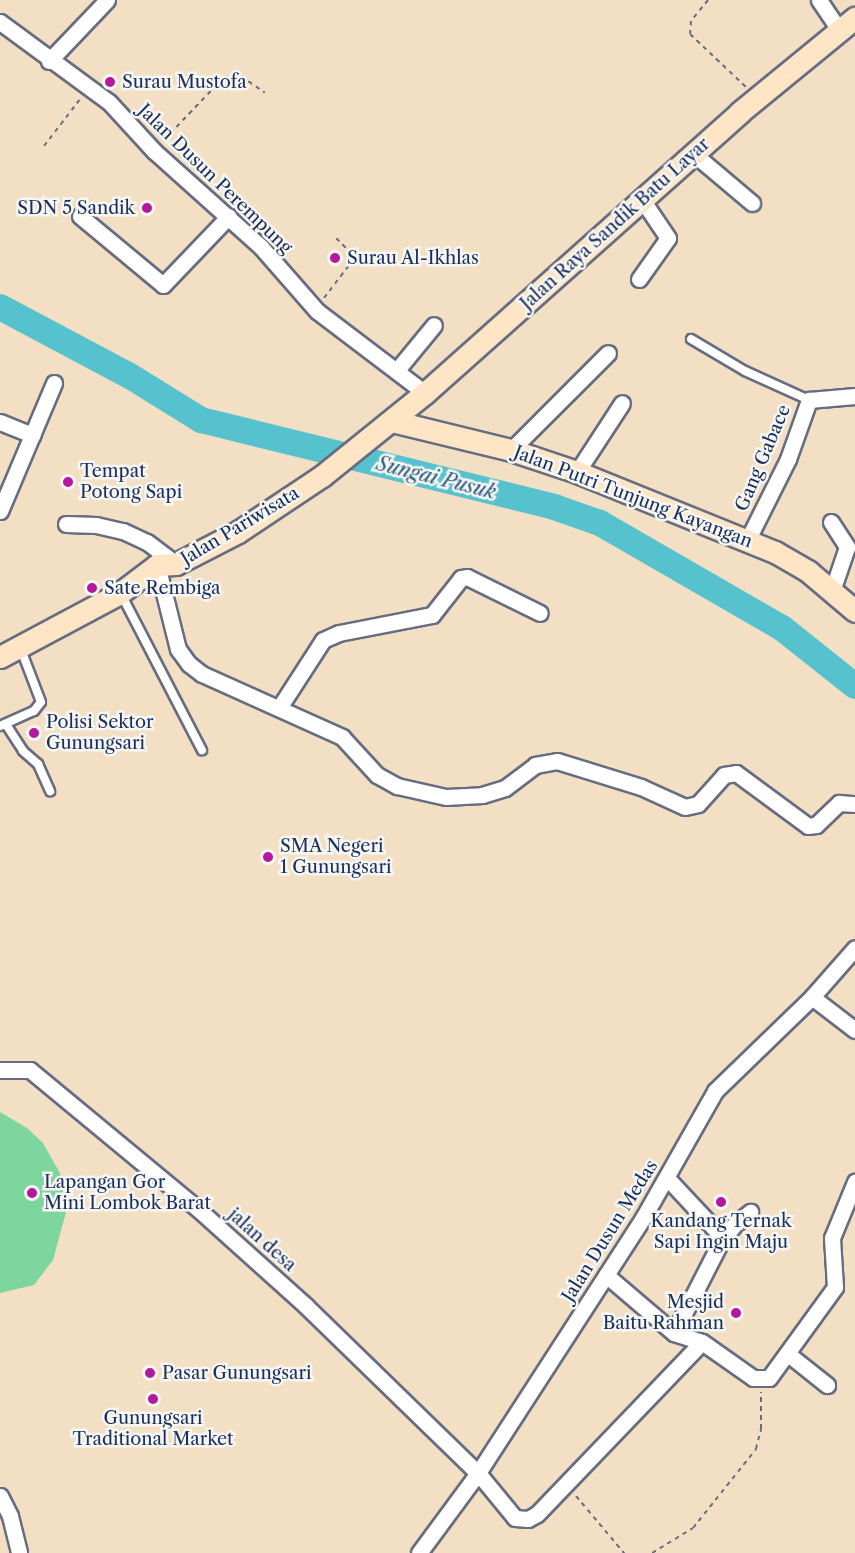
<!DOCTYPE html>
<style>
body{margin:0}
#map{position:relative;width:855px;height:1553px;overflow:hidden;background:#f3dfc3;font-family:"Libre Caslon Text",serif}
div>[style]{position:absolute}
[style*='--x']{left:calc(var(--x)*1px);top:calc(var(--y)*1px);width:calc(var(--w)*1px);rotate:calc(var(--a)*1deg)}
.green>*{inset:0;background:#7cd69d}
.river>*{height:26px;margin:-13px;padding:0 13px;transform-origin:13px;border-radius:13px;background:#55c2cd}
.path>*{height:2px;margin-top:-1px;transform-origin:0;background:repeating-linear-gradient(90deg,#676d81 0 4.5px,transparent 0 9px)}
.roads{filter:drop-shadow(2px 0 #676d81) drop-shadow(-2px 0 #676d81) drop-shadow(0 2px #676d81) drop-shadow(0 -2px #676d81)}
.lane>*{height:8px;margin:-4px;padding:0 4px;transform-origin:4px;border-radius:4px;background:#fff}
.street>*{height:15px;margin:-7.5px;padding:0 7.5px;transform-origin:7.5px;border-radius:7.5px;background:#fff}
.secondary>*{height:21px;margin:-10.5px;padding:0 10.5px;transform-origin:10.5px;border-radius:10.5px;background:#fde5c5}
.dots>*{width:16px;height:16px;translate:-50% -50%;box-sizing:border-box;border:3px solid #f6f6f2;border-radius:50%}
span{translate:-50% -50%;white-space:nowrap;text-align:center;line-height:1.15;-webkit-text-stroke:5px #f6f6f2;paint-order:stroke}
.poi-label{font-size:18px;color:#1b2f5e}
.left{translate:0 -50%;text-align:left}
.right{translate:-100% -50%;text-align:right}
.street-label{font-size:18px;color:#1b2f5e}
.water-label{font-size:20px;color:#2c5b7f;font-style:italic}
</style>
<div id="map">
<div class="green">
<div style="clip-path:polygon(0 1112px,27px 1128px,43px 1143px,61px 1175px,66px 1212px,53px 1260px,34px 1285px,0 1293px)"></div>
</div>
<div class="river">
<div style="--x:0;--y:307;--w:147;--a:28"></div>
<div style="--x:130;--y:376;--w:84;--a:31.8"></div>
<div style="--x:201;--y:420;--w:364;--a:13.8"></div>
<div style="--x:554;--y:507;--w:49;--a:19.2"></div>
<div style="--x:600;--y:523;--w:210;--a:30"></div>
<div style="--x:782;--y:628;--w:93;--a:38.5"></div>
</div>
<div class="path">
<div style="--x:708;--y:0;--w:27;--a:129"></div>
<div style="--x:691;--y:21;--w:13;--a:94"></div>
<div style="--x:690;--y:34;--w:77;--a:43.4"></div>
<div style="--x:164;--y:140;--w:87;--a:-46.4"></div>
<div style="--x:224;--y:77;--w:17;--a:-3"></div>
<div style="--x:241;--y:76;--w:29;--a:35"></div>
<div style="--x:44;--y:146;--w:61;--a:-52.4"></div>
<div style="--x:324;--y:298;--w:48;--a:-52.7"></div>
<div style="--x:353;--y:260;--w:6;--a:-99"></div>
<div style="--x:352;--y:254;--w:24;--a:-135"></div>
<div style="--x:576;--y:1496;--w:75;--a:49.9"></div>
<div style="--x:652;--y:1553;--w:48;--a:-31.4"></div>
<div style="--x:693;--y:1528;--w:101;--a:-51.4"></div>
<div style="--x:756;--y:1449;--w:21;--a:-76"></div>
<div style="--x:761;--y:1429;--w:37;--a:-90"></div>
</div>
<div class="roads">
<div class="lane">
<div style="--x:691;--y:339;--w:63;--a:30.7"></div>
<div style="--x:745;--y:371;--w:70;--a:24.4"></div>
<div style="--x:121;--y:594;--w:176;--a:62.6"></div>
<div style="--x:0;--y:726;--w:37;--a:-24"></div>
<div style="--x:34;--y:711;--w:11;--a:-52"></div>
<div style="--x:41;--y:702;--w:59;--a:-110.9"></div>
<div style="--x:7;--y:726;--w:30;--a:57"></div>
<div style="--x:23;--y:751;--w:20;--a:41"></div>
<div style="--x:38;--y:764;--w:30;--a:66"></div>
</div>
<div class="street">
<div style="--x:819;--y:0;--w:37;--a:56"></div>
<div style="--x:0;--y:22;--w:135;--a:36.3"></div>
<div style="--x:109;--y:102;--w:67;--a:47.4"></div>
<div style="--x:154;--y:151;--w:144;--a:41.9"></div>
<div style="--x:261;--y:247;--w:85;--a:48.8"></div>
<div style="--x:317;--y:311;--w:136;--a:37.2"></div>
<div style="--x:49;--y:61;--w:84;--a:-46.4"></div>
<div style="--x:694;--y:154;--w:76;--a:40.2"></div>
<div style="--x:80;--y:216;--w:108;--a:39.7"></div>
<div style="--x:163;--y:285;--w:95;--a:-46.3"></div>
<div style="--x:639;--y:279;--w:50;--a:-54.7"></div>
<div style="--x:668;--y:238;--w:45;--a:-124"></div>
<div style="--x:397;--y:370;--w:58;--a:-50.6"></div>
<div style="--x:0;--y:422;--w:35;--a:22"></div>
<div style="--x:511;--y:450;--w:137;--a:-45"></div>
<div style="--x:577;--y:472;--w:82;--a:-56.9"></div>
<div style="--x:0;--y:511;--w:139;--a:-67.1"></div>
<div style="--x:831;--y:522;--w:30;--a:57"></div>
<div style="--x:847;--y:547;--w:46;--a:108.8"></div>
<div style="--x:66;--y:524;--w:30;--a:2"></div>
<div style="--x:96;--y:525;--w:28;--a:13"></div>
<div style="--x:123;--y:531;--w:26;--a:25"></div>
<div style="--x:147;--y:542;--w:36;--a:37"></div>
<div style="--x:747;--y:541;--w:92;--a:-63.4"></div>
<div style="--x:788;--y:459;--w:63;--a:-70.4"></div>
<div style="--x:809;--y:400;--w:46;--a:-5"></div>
<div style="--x:157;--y:565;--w:87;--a:76"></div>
<div style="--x:178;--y:649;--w:19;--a:54"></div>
<div style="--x:189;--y:664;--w:16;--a:38"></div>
<div style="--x:202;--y:674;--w:154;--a:24.2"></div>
<div style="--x:342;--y:737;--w:52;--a:47.4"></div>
<div style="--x:377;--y:775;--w:23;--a:29"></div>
<div style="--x:397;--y:786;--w:50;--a:12.7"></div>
<div style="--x:446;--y:797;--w:36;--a:-3"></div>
<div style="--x:482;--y:795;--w:24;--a:-17"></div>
<div style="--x:505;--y:788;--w:38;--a:-37"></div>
<div style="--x:535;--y:765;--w:22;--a:-10"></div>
<div style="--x:557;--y:761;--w:88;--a:17.2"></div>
<div style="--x:641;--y:787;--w:48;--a:24.4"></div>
<div style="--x:685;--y:807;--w:13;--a:-13"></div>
<div style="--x:698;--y:804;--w:39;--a:-48"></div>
<div style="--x:724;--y:775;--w:12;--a:-9"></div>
<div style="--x:736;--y:773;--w:89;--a:36.4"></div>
<div style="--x:808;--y:826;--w:8;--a:-7"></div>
<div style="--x:816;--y:825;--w:32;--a:-44"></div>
<div style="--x:839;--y:803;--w:16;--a:4"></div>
<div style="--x:279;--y:708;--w:81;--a:-57.1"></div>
<div style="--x:323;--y:640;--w:17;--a:-24"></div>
<div style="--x:339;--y:633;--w:95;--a:-11"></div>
<div style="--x:432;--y:615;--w:47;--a:-51.9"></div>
<div style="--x:461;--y:578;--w:6;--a:-9"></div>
<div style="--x:467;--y:577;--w:81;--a:26.3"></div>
<div style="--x:812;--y:997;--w:54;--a:37.5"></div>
<div style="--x:0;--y:1070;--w:30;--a:0"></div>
<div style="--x:30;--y:1070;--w:218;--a:39.6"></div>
<div style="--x:198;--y:1209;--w:145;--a:41.9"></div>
<div style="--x:306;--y:1306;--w:240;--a:44.2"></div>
<div style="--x:478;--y:1473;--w:58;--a:50.6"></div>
<div style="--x:515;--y:1518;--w:13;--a:4"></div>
<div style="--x:528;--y:1519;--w:10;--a:-29"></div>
<div style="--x:537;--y:1514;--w:238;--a:-46.2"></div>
<div style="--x:668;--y:1179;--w:82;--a:47"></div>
<div style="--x:606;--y:1275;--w:89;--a:40.5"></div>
<div style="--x:674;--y:1333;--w:29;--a:18"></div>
<div style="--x:702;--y:1342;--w:62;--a:35.2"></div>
<div style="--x:753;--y:1378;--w:16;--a:0"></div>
<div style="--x:769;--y:1378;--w:112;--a:-54"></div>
<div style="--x:835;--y:1287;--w:49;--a:-93.5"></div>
<div style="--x:832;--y:1238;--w:61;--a:-67.7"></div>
<div style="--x:674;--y:1333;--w:101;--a:-62.9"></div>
<div style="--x:720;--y:1243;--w:23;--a:-52"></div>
<div style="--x:734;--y:1225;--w:21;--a:-39"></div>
<div style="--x:788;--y:1354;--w:50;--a:38.5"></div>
<div style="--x:0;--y:1496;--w:22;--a:63"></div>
<div style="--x:10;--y:1516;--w:38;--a:76"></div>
<div style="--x:419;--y:1553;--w:99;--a:-53.6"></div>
<div style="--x:478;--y:1473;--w:304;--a:-57.1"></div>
<div style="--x:643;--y:1218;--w:146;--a:-60.4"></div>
<div style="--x:715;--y:1091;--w:135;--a:-44.1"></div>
<div style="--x:812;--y:997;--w:65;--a:-48.7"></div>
</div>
<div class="secondary">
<div style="--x:392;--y:421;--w:122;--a:13.7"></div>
<div style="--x:511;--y:450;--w:70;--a:18.4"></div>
<div style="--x:577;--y:472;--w:214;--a:22"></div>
<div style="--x:775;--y:552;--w:39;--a:30"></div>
<div style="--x:809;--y:572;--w:60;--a:40.3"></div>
<div style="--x:0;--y:657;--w:136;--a:-28.1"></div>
<div style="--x:120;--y:593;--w:46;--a:-37.1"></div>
<div style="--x:157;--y:565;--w:19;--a:-3"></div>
<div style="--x:176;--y:564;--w:70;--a:-27.3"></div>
<div style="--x:238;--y:532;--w:101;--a:-33.7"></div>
<div style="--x:322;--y:476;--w:132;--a:-38.9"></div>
<div style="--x:425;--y:393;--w:422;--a:-41.7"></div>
<div style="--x:740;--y:112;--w:149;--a:-39.3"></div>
</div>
</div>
<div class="dots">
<div style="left:110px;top:82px;background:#b5179e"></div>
<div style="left:147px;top:208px;background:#b5179e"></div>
<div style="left:335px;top:258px;background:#b5179e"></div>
<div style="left:68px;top:482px;background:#b5179e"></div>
<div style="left:92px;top:588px;background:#b5179e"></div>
<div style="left:34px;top:733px;background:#b5179e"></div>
<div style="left:268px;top:857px;background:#b5179e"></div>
<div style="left:32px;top:1193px;background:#b5179e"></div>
<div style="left:721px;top:1202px;background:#b5179e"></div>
<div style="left:736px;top:1313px;background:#b5179e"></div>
<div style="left:150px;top:1373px;background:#b5179e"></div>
<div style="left:153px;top:1399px;background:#b5179e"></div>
</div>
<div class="poi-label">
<span class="left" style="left:122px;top:82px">Surau Mustofa</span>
<span class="right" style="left:135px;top:208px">SDN 5 Sandik</span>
<span class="left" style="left:347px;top:258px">Surau Al-Ikhlas</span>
<span class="left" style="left:80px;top:482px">Tempat<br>Potong Sapi</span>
<span class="left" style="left:104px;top:588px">Sate Rembiga</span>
<span class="left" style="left:46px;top:733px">Polisi Sektor<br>Gunungsari</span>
<span class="left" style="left:280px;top:857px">SMA Negeri<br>1 Gunungsari</span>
<span class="left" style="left:44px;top:1193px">Lapangan Gor<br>Mini Lombok Barat</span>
<span style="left:721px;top:1232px">Kandang Ternak<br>Sapi Ingin Maju</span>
<span class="right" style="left:724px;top:1313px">Mesjid<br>Baitu Rahman</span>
<span class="left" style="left:162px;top:1373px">Pasar Gunungsari</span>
<span style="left:153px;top:1429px">Gunungsari<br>Traditional Market</span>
</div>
<div class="street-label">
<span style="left:215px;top:179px;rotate:44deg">Jalan Dusun Perempung</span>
<span style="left:615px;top:224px;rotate:-42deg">Jalan Raya Sandik Batu Layar</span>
<span style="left:763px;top:458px;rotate:-67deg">Gang Gabace</span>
<span style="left:633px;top:497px;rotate:21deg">Jalan Putri Tunjung Kayangan</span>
<span style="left:240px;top:526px;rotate:-31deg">Jalan Pariwisata</span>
<span style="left:610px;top:1231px;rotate:-58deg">Jalan Dusun Medas</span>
<span style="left:262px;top:1240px;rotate:42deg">jalan desa</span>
</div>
<div class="water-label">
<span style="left:436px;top:478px;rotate:14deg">Sungai Pusuk</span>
</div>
</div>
